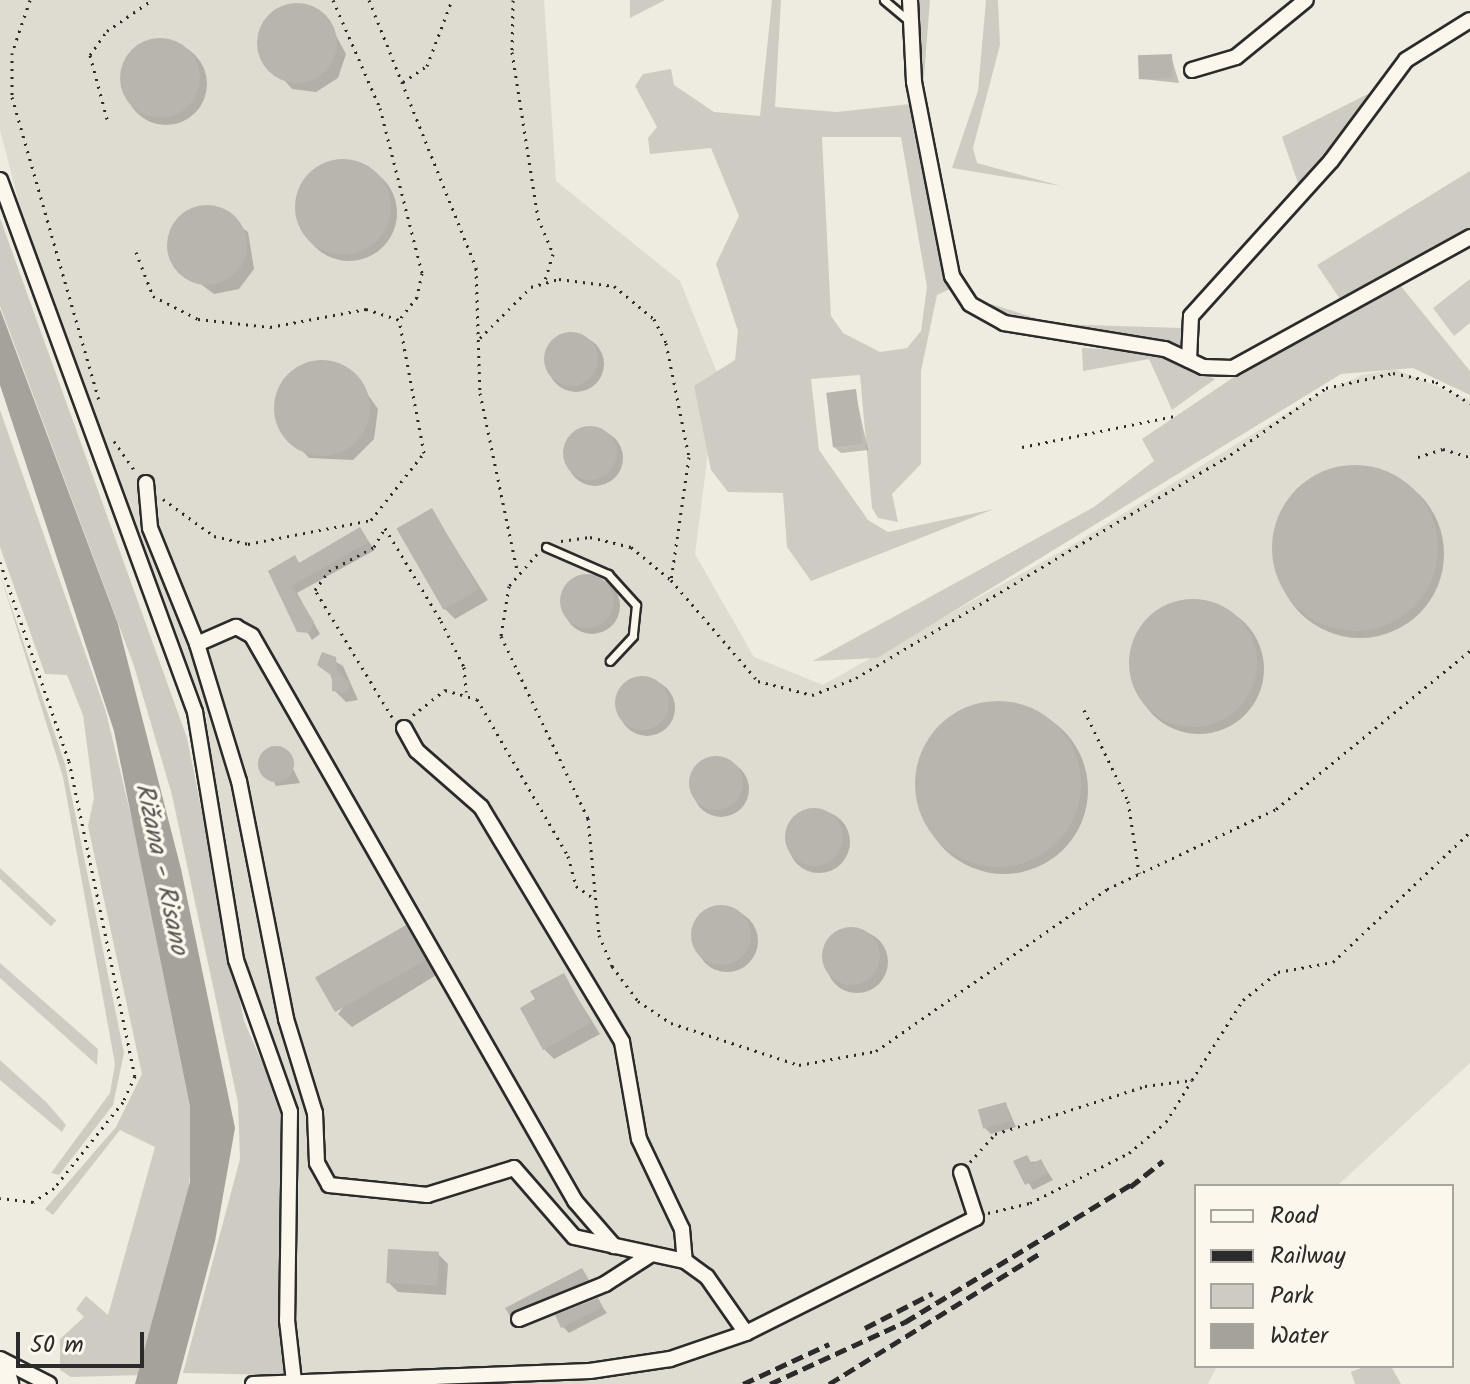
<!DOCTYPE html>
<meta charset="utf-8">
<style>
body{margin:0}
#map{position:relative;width:1470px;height:1384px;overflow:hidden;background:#eeebe0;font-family:Kalam,sans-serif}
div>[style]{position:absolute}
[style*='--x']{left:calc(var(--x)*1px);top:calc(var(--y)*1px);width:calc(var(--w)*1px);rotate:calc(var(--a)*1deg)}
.built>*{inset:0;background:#dedbd1}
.green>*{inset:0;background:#cecbc2;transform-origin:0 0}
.water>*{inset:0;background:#a4a29a}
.shadow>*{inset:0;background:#0003}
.round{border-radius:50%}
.building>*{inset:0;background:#b8b5ae;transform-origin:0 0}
.path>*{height:3px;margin-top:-1.5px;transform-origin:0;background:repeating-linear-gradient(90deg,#2b2b2b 0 2px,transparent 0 8px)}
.roads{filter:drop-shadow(2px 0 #2b2b2b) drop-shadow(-2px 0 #2b2b2b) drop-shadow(0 2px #2b2b2b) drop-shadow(0 -2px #2b2b2b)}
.service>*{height:7px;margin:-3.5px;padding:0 3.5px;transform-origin:3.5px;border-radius:3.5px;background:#fbf7ec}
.minor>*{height:14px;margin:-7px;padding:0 7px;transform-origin:7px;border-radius:7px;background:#fbf7ec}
.primary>*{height:24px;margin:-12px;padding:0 12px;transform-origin:12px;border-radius:12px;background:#fbf7ec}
.rail>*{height:5px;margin-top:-2.5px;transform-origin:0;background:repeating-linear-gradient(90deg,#2b2b2b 0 12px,transparent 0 18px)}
span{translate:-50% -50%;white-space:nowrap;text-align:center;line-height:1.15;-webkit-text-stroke:7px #fbf7ec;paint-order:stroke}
.water-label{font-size:26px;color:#555552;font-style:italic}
.legend{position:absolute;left:1194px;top:1184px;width:260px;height:184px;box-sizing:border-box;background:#fbf7ec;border:2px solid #a8a59f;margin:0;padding:10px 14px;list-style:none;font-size:24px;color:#2b2b2b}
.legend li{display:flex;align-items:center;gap:16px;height:40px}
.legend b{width:40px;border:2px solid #a8a59f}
.scale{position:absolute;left:16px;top:1332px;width:128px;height:36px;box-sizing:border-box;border:4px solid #2b2b2b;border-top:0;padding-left:10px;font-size:24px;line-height:28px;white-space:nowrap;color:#2b2b2b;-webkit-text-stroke:6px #fbf7ec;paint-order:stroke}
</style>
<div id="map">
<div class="built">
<div style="clip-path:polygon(0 0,544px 0,556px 181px,680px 281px,718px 375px,695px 554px,754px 657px,823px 685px,1069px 547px,1313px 397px,1362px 375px,1395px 369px,1470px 400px,1470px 1063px,1337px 1186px,1196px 1186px,1196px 1366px,1217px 1366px,1208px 1384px,297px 1384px,294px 1113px,240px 960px,205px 709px,38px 276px,0 130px)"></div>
</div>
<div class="green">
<div style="clip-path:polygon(630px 0,665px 0,630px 18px)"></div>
<div style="clip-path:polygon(evenodd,772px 0,781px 0,775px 107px,837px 112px,911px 104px,952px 288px,937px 295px,921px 371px,921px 464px,892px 494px,898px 522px,878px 518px,872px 508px,860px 375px,811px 379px,819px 450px,868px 520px,888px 532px,994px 509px,811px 581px,787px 547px,783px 493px,728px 492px,711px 470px,694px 386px,735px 360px,738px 331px,716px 264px,739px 216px,711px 148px,650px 154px,648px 138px,657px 127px,635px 86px,643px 74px,671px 69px,674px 85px,714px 112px,760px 116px,772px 0,822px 137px,901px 137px,927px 287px,921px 331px,907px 348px,880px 352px,843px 333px,831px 316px,822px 137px)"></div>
<div style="clip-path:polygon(916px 0,930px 0,922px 102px)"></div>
<div style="clip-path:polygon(986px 0,998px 0,1000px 45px,973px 148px,977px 163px,1061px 186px,952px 168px,978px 91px)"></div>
<div style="clip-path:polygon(1378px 89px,1323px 160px,1299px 186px,1282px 137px)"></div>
<div style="clip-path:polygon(1470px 171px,1470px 230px,1344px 305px,1317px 265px)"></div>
<div style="clip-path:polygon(0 218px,187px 738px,244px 1021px,284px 1112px,278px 1288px,287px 1372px,273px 1375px,183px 1373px,240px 1159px,238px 1103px,172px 795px,134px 666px,0 306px)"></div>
<div style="clip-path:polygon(1470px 279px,1470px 323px,1454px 336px,1433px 308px)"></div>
<div style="clip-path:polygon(1400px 285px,1470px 371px,1470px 395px,1413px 368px,1341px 374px,877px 658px,813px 661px,1094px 507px,1154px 461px,1142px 439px,1237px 375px)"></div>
<div style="clip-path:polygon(991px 304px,1054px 324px,1181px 328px,1182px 349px,1017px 323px,980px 305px)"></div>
<div style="clip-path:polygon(1082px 348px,1156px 352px,1215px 379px,1172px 410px,1149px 359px,1083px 371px)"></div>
<div style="clip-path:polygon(0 410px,106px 712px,178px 1010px,194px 1133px,185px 1227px,141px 1375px,71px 1377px,60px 1370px,60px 1339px,84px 1317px,76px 1309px,86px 1296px,108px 1315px,155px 1147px,120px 1130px,53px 1215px,45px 1209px,116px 1127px,142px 1074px,88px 826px,94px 798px,83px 715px,67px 675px,45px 674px,0 547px)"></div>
<div style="clip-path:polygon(0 574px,65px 764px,124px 1053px,113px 1105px,59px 1175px,51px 1173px,110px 1093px,115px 1064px,63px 777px)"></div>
<div style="left:0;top:868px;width:77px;height:8px;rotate:43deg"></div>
<div style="clip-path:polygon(0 963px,98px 1049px,97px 1065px,0 978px)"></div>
<div style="clip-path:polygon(0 1060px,47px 1103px,66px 1125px,62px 1132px,0 1080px)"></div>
<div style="clip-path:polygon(1366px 1366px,1391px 1366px,1401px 1384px,1355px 1384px,1351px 1372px)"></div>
</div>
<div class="water">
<div style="clip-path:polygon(0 309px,118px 624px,181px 869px,235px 1128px,215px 1241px,177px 1384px,135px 1384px,190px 1182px,190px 1106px,114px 731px,0 385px)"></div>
</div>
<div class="shadow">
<div style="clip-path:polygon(292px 5px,327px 19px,346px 54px,338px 78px,316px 92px,292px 89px,259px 51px,269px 17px)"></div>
<div class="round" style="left:125px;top:43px;width:82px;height:82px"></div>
<div style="clip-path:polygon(1171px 56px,1179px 83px,1141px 79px)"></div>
<div class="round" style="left:301px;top:165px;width:96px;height:96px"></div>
<div style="clip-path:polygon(215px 208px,248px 232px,254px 269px,239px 289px,214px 294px,174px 264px,173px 229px,190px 211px)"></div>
<div class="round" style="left:548px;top:336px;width:56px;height:56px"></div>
<div style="clip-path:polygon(323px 361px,352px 372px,378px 409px,374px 439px,353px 460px,309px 458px,279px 426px,283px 383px)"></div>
<div style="clip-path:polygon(855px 391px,868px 450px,841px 453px,834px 447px)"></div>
<div class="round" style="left:567px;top:430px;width:56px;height:56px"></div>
<div class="round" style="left:1276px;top:470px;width:168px;height:168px"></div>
<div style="clip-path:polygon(432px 511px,488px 600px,455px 619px,445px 609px)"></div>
<div style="clip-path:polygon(360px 530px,375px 550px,297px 593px,320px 634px,312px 640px,271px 572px,294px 558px,301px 564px)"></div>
<div class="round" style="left:564px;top:578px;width:56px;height:56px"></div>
<div class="round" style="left:1134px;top:604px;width:130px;height:130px"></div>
<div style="clip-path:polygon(324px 655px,343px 666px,358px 700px,346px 702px,336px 692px)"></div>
<div class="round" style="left:619px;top:680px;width:56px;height:56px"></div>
<div class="round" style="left:920px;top:706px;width:168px;height:168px"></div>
<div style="clip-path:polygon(284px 750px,300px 783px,276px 786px,262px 757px)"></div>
<div class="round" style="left:693px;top:761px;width:56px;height:56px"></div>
<div class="round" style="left:788px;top:811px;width:62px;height:62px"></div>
<div class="round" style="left:696px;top:910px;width:62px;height:62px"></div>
<div style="clip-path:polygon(405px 928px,438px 974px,352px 1027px,338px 1014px)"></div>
<div class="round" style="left:826px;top:931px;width:62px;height:62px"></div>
<div style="clip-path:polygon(564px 976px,600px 1034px,554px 1059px,544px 1049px,537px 1000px)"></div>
<div style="clip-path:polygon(1006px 1104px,1016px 1127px,991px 1134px,984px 1127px)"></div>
<div style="clip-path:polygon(1041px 1161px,1053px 1180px,1033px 1190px,1016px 1163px)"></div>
<div style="clip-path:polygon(438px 1254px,448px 1264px,446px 1295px,398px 1292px,388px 1282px)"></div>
<div style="clip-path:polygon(582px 1270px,593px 1286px,517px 1321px,511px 1315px)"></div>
<div style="clip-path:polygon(597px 1300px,607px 1313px,569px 1333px,563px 1327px)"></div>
</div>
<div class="building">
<div class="round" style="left:257px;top:3px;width:80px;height:80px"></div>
<div class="round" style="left:120px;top:38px;width:80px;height:80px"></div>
<div style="left:1172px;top:54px;width:24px;height:34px;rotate:88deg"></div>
<div class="round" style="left:295px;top:159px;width:96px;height:96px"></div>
<div class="round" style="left:167px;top:205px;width:80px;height:80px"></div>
<div class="round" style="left:544px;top:332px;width:54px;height:54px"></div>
<div class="round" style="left:274px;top:360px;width:96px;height:96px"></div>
<div style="left:856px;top:389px;width:55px;height:30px;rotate:83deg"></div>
<div class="round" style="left:563px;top:426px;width:54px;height:54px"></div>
<div class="round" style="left:1272px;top:465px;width:166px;height:166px"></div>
<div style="left:432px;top:508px;width:94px;height:41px;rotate:60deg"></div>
<div style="clip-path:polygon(360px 527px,369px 542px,291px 586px,314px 622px,309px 633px,297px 632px,268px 571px,295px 555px,299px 563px)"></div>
<div class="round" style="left:560px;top:574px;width:54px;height:54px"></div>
<div class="round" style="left:1129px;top:599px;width:128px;height:128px"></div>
<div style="clip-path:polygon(322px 652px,336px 657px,337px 670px,351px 684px,347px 693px,332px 691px,332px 676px,317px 665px)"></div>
<div class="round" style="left:615px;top:676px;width:54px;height:54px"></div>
<div class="round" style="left:915px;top:701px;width:166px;height:166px"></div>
<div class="round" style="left:258px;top:746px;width:36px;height:36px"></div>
<div class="round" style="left:689px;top:756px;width:54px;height:54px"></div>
<div class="round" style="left:785px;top:808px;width:58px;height:58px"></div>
<div class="round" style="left:691px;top:905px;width:60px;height:60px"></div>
<div style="left:406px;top:925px;width:40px;height:105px;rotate:60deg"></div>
<div class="round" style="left:822px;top:927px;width:58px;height:58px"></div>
<div style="clip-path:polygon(564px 973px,591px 1023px,543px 1050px,520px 1008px,535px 999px,530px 991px)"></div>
<div style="left:1006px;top:1102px;width:20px;height:29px;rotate:75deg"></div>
<div style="clip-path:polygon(1027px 1155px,1032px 1164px,1041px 1159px,1048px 1173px,1025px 1185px,1013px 1161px)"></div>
<div style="left:388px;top:1249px;width:51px;height:34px;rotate:3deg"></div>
<div style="clip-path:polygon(582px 1268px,589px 1280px,510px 1316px,505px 1308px)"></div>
<div style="clip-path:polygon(598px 1298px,603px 1307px,561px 1328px,555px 1315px)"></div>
</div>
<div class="path">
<div style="--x:30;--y:0;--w:56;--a:108.8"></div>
<div style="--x:12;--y:53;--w:44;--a:90"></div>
<div style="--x:12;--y:97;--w:319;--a:74"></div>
<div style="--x:333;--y:0;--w:118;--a:66.5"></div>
<div style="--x:380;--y:108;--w:170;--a:75.7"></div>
<div style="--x:422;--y:273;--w:25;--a:102"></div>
<div style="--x:417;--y:297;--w:29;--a:128"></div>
<div style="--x:369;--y:0;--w:289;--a:68.2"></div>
<div style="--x:476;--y:268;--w:125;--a:88.2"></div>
<div style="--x:480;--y:393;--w:181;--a:78.2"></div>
<div style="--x:513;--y:0;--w:52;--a:91.1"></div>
<div style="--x:512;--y:52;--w:168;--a:81.1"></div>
<div style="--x:538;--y:218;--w:39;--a:67"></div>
<div style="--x:553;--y:254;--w:28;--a:107"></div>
<div style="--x:403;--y:82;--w:29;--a:-34"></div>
<div style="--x:427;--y:66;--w:71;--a:-69.3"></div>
<div style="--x:107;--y:119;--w:66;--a:-104.9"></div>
<div style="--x:90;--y:55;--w:29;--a:-55"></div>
<div style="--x:107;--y:31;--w:55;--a:-34.6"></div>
<div style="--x:136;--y:252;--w:47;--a:68.9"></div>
<div style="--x:153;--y:296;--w:51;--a:27.1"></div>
<div style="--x:198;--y:319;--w:72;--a:6.3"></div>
<div style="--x:270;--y:327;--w:98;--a:-10.6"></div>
<div style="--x:366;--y:309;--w:35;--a:18"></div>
<div style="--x:480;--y:338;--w:72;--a:-45"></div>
<div style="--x:531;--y:287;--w:29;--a:-16"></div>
<div style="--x:559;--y:279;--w:55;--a:7.3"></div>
<div style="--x:614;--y:286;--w:52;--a:39.5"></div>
<div style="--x:654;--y:319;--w:27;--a:63"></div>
<div style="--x:666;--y:343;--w:116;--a:78.6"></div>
<div style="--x:689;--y:457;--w:124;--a:98.3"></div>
<div style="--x:114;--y:441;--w:37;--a:55"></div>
<div style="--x:1022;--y:447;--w:155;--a:-11.5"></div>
<div style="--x:1418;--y:457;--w:26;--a:-18"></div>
<div style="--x:1443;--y:449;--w:28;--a:17"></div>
<div style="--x:163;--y:499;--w:63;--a:36"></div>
<div style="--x:214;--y:536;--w:35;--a:13"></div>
<div style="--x:248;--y:544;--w:125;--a:-11"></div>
<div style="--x:371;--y:520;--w:85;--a:-51.7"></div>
<div style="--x:424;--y:453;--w:135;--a:-100.6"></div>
<div style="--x:561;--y:541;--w:29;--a:-8"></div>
<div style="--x:590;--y:537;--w:42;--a:13.7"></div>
<div style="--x:631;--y:547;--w:52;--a:39.5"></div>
<div style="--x:671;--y:580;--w:133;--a:49.3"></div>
<div style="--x:758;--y:681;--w:56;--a:14.5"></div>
<div style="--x:812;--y:695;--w:47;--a:-21.1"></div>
<div style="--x:856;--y:678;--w:428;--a:-30.8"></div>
<div style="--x:1224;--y:459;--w:124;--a:-34.8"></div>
<div style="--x:1326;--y:388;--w:69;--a:-12.6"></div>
<div style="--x:1393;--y:373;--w:44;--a:11.8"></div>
<div style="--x:1436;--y:382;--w:40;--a:32"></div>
<div style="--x:537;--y:554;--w:43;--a:131.2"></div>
<div style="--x:509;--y:586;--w:51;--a:99.1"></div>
<div style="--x:501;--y:636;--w:202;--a:64.5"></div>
<div style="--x:588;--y:818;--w:118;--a:84.6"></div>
<div style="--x:599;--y:935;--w:34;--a:67"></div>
<div style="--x:612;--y:966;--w:44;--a:53.4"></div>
<div style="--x:638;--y:1001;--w:40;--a:34"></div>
<div style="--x:671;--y:1023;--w:135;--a:18.2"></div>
<div style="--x:799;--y:1065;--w:78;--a:-10.3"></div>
<div style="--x:876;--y:1051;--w:282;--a:-35"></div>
<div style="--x:1107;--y:889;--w:187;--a:-25.3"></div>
<div style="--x:1276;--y:809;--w:250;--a:-39.2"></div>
<div style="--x:0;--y:562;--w:211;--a:70.9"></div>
<div style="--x:69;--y:761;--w:322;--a:78.2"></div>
<div style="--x:135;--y:1076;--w:29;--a:115"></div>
<div style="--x:123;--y:1102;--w:110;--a:128.7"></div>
<div style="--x:54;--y:1188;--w:25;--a:146"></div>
<div style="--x:33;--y:1202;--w:33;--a:-173"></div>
<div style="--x:1084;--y:710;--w:101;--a:64.2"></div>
<div style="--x:1128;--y:801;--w:73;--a:81.3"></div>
<div style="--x:413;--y:715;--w:41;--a:-38"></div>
<div style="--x:445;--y:690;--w:33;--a:16"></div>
<div style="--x:477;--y:699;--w:181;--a:59.9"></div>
<div style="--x:568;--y:856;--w:31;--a:75"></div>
<div style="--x:576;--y:886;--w:21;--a:35"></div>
<div style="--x:392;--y:717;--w:149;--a:-121.2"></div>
<div style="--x:315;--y:590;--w:24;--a:-54"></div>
<div style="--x:329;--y:571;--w:51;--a:-28.1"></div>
<div style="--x:374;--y:547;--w:22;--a:-60"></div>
<div style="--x:385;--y:528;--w:109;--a:58.9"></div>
<div style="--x:441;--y:621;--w:51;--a:63.4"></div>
<div style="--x:464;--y:667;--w:25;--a:85"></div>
<div style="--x:970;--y:1162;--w:38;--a:-48"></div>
<div style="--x:995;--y:1134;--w:157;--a:-17.7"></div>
<div style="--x:1145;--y:1086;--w:47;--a:-7.3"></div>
<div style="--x:1192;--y:1080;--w:95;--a:-57.5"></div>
<div style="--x:1243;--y:1000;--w:45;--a:-38.7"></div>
<div style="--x:1278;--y:972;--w:56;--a:-10.3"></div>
<div style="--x:1333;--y:962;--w:189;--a:-43.5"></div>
<div style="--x:988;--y:1213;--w:43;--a:-13.4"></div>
<div style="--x:1030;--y:1203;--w:111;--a:-26.8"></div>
<div style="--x:1129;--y:1153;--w:48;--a:-40"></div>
<div style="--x:1166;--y:1122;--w:49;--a:-58.2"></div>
</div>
<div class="roads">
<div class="service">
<div style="--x:884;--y:0;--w:34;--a:40"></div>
<div style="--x:546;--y:547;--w:68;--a:23.5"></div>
<div style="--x:608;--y:574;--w:42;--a:47.9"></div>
<div style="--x:636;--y:605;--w:31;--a:96"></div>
<div style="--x:633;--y:636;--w:34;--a:133"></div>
</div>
<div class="minor">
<div style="--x:910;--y:0;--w:82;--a:87.2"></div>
<div style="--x:914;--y:82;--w:198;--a:78.9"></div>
<div style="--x:952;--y:276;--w:33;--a:57"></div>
<div style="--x:970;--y:304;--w:39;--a:29"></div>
<div style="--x:1004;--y:323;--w:163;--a:9.2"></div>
<div style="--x:1165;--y:349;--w:42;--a:25.3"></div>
<div style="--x:1203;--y:367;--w:30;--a:2"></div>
<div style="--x:1233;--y:368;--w:271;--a:-28.9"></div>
<div style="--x:1192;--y:70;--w:46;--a:-16.5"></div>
<div style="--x:1236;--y:57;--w:90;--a:-39.2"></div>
<div style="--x:0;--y:180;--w:567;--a:69.87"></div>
<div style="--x:195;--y:712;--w:251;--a:80.6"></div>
<div style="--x:236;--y:960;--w:161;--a:70.4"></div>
<div style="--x:290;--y:1112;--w:208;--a:90.8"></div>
<div style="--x:287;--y:1320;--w:61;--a:83.5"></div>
<div style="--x:1189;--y:360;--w:44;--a:-87.4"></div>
<div style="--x:1191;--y:316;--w:209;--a:-47.9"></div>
<div style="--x:1331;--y:161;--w:126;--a:-53.4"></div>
<div style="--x:1406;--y:60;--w:75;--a:-32"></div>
<div style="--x:146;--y:483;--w:45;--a:84.9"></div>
<div style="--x:150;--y:528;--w:125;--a:67.9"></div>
<div style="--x:197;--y:644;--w:143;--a:73"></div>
<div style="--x:239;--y:781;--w:243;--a:78.8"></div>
<div style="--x:286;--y:1019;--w:98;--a:72.9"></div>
<div style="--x:315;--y:1113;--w:50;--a:87.7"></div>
<div style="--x:317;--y:1163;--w:25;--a:61"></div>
<div style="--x:329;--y:1185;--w:99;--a:5.8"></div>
<div style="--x:427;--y:1195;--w:91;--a:-17.2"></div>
<div style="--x:514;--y:1168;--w:91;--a:49"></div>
<div style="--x:574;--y:1237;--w:114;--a:12.2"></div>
<div style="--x:685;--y:1261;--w:27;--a:36"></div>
<div style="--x:707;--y:1277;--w:68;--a:55.1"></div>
<div style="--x:197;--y:644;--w:43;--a:-23.6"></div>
<div style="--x:236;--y:627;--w:18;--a:29"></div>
<div style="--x:252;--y:636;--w:651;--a:60.24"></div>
<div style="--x:575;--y:1201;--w:60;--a:49.1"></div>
<div style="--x:404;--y:728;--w:26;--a:61"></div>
<div style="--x:417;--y:751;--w:85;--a:41.2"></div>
<div style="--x:481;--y:807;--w:274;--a:59"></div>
<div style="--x:622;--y:1042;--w:98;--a:80.1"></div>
<div style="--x:639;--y:1139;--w:100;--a:64.5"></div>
<div style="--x:682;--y:1229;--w:32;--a:85"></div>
<div style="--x:519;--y:1319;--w:93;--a:-22.1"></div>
<div style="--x:605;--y:1284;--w:54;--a:-32.8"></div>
<div style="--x:0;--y:1359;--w:55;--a:27"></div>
<div style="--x:253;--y:1384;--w:337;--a:-2.2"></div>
<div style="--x:590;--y:1371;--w:81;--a:-8.5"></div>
<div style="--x:670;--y:1359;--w:80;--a:-18.9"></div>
<div style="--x:746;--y:1333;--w:257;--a:-26.6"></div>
<div style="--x:976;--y:1218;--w:48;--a:-108.1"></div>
</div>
<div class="primary">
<div style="--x:0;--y:1365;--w:20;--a:72"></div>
</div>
</div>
<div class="rail">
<div style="--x:1130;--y:1187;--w:42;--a:-38.2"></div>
<div style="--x:865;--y:1328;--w:76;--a:-27.2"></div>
<div style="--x:743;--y:1384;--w:95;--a:-24.9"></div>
<div style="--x:770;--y:1384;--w:149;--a:-24.7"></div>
<div style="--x:905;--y:1322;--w:271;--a:-31.3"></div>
<div style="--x:829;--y:1384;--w:248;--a:-31.8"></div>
</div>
<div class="water-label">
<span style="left:160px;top:869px;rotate:78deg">Rižana - Risano</span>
</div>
<ul class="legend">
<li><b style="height:10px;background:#fbf7ec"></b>Road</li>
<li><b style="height:10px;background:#2b2b2b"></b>Railway</li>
<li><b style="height:22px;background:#cecbc2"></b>Park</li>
<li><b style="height:22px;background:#a4a29a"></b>Water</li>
</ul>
<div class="scale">50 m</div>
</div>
